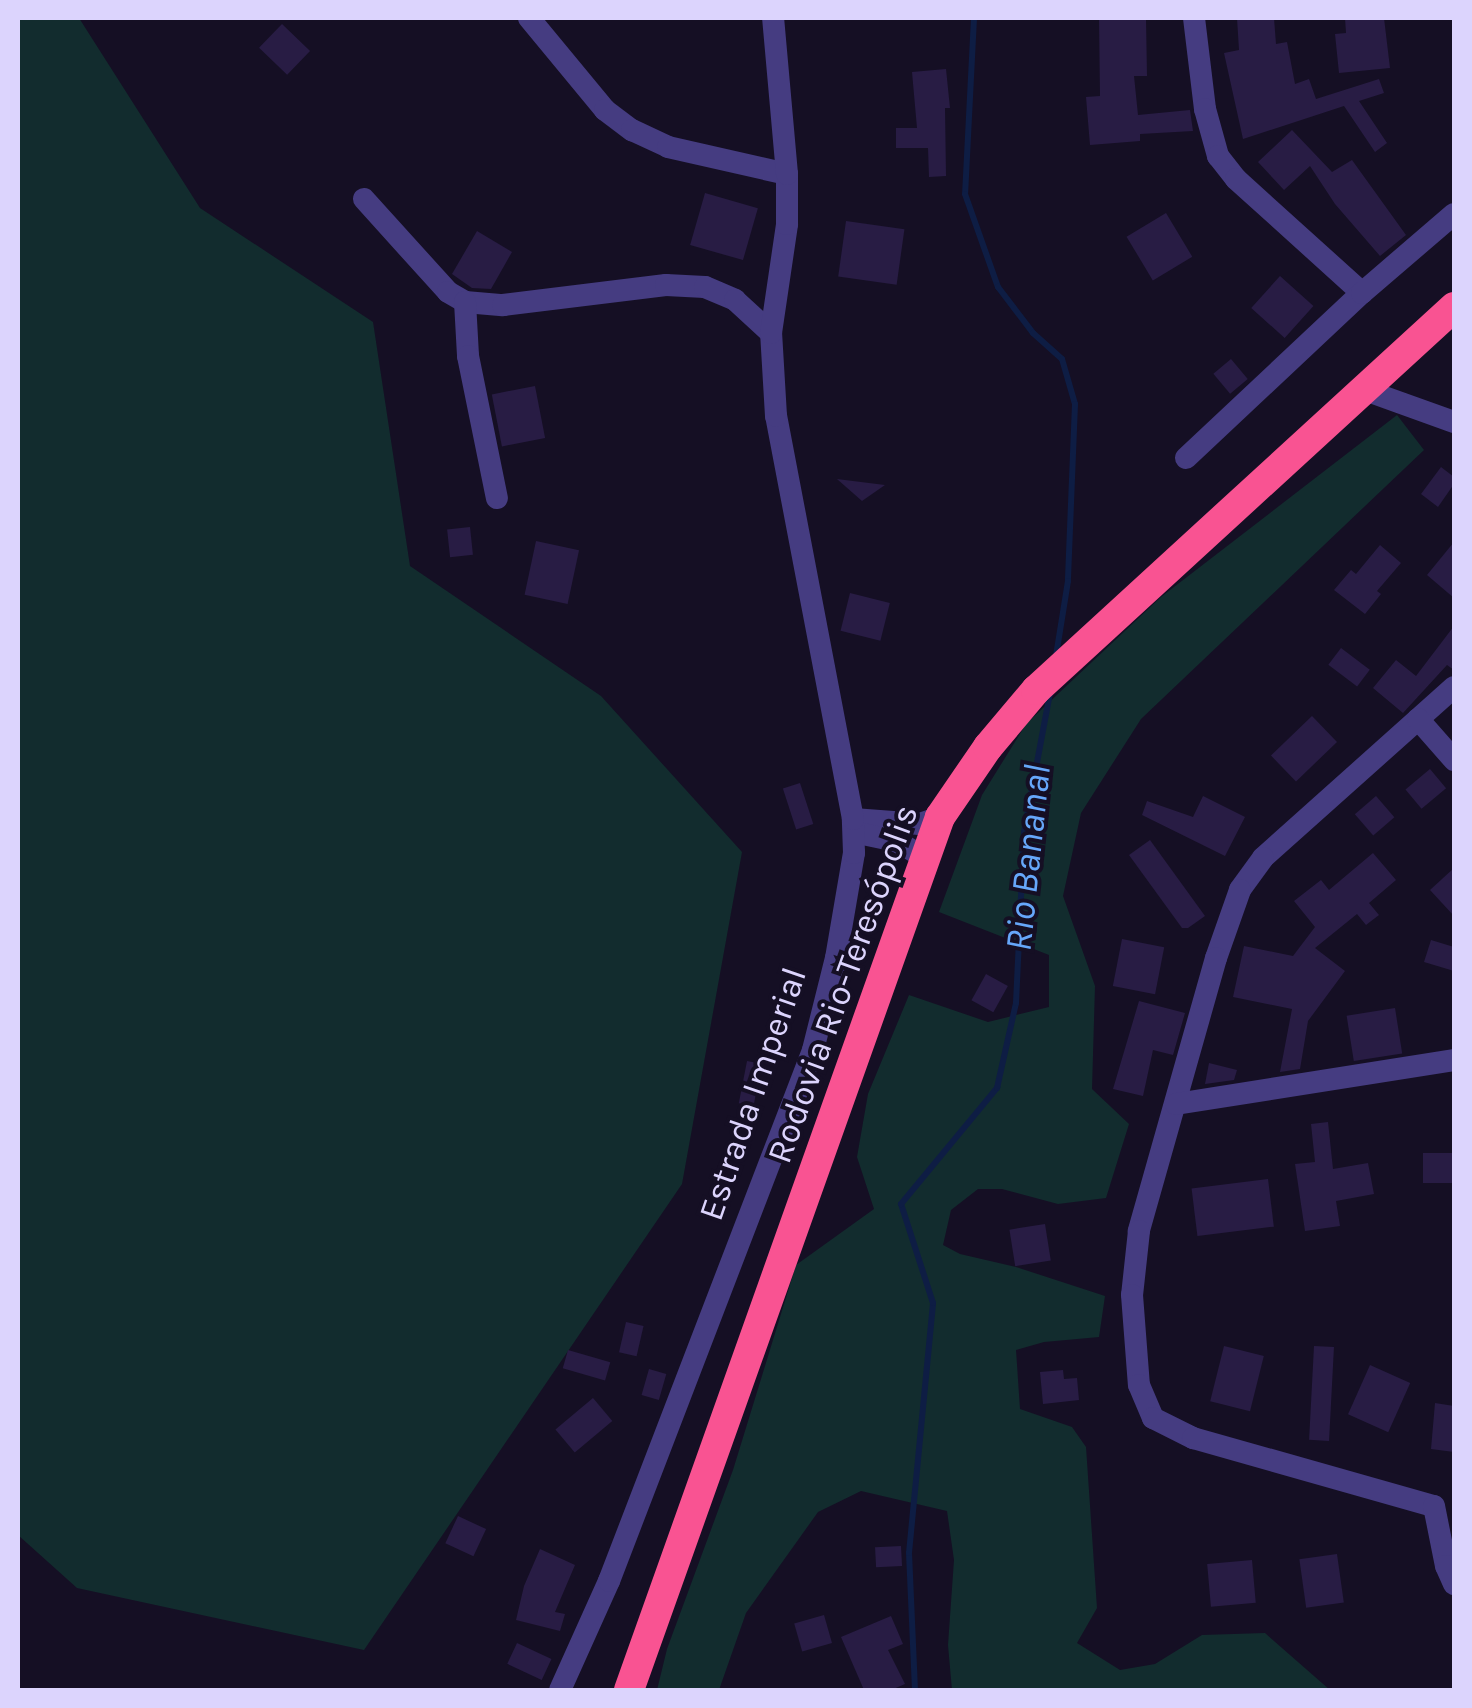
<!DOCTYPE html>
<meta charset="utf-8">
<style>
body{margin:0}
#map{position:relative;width:1472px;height:1708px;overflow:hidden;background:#150f24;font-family:Karla,sans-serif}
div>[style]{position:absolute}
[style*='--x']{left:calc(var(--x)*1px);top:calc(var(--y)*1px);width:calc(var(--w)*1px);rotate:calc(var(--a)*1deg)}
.green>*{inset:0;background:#122c2e}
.stream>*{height:6px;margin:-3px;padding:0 3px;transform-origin:3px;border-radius:3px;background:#0e1d44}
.building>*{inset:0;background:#281c44;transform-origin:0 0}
.minor>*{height:22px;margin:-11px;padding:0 11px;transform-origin:11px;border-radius:11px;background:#453c81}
.highway>*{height:30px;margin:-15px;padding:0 15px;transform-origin:15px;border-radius:15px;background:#f95392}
span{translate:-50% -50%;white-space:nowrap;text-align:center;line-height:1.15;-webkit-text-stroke:8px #150f24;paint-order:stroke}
.street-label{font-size:35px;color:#dcd4fd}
.water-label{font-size:38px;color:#66a7fa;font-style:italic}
.frame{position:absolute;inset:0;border:20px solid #dcd4fd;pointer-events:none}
</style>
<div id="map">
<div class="green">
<div style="clip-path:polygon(18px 18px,79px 18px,200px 208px,373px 322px,410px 566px,601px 696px,742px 852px,682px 1184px,364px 1650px,77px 1588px,18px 1535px)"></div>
<div style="clip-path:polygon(1397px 415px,1424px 450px,1141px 719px,1081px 813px,1063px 896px,1095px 986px,1092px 1089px,1129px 1124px,1106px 1198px,1058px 1204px,1002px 1189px,978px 1189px,951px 1210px,943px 1245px,960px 1254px,1016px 1267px,1105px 1296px,1099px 1337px,1044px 1342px,1016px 1350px,1020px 1409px,1072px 1427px,1086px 1447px,1097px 1608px,1077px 1643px,1120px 1670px,1155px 1664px,1202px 1635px,1265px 1633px,1330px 1690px,952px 1690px,948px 1645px,954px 1560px,947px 1511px,861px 1491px,818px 1512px,746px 1613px,719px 1690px,657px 1690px,667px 1649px,733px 1470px,796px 1265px,874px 1209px,857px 1157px,868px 1094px,909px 995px,988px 1022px,1049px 1007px,1049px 955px,939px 912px,982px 795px,1026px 724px,1161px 597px)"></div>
</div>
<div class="stream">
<div style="--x:974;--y:18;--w:176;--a:92.9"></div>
<div style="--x:965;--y:194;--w:99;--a:70.5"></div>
<div style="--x:998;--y:287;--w:58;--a:52.7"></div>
<div style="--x:1033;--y:333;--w:39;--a:42"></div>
<div style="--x:1062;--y:359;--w:47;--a:73.9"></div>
<div style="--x:1075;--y:404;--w:177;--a:92.3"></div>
<div style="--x:1068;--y:581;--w:76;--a:99.1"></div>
<div style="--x:915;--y:1690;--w:137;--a:-92.5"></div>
<div style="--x:909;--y:1553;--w:251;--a:-84.5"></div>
<div style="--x:933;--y:1303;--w:104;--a:-107.9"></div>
<div style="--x:901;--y:1204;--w:151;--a:-50.4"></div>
<div style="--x:997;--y:1088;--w:87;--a:-77.4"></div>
<div style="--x:1016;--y:1003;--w:171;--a:-87.3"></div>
<div style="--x:1024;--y:832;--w:141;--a:-79.4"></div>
</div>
<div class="building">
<div style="clip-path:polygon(1099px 18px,1146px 18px,1147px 76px,1134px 76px,1138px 115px,1190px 110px,1193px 131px,1140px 134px,1140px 141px,1090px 145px,1086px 97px,1100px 96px)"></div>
<div style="clip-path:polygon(1237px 18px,1274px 18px,1276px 44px,1287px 42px,1295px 84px,1309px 79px,1316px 99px,1379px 79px,1384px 93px,1359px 101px,1387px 143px,1375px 152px,1344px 106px,1243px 139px,1224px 53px,1239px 50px)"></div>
<div style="clip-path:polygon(1345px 18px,1384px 18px,1390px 68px,1339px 73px,1335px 34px,1346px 33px)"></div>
<div style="left:282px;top:24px;width:39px;height:33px;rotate:44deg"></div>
<div style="clip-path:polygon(946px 69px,950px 108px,945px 108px,946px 176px,929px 177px,928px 148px,896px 148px,896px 128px,917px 128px,912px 72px)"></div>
<div style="clip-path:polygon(1292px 130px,1332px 172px,1352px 160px,1406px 235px,1380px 256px,1335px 204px,1310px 166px,1284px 190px,1258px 162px)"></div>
<div style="left:705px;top:193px;width:55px;height:54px;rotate:16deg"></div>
<div style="left:1166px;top:213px;width:51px;height:46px;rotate:59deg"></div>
<div style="left:846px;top:221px;width:59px;height:56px;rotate:8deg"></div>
<div style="clip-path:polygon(477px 231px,512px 252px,491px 289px,472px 288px,452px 274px)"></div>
<div style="left:1280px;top:276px;width:45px;height:43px;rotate:42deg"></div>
<div style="left:1231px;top:359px;width:26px;height:23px;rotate:50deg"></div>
<div style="left:535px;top:386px;width:53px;height:44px;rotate:79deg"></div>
<div style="clip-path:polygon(1441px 467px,1454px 477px,1454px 484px,1438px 507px,1421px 494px)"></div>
<div style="clip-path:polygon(837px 479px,885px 485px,862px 501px)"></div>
<div style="left:470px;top:527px;width:28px;height:23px;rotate:84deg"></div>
<div style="left:536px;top:541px;width:44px;height:55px;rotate:12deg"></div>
<div style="clip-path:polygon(1454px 542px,1454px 598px,1427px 575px)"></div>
<div style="clip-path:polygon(1380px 545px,1401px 563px,1377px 591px,1381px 594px,1365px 614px,1334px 590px,1351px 570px,1356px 574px)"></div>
<div style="left:850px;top:593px;width:41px;height:39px;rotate:14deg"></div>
<div style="clip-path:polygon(1454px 626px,1454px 670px,1447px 665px,1403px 713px,1373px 688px,1396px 660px,1416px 676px)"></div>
<div style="left:1341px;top:648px;width:36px;height:21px;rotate:37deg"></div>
<div style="left:1312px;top:716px;width:36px;height:57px;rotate:46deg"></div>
<div style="left:1430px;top:769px;width:25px;height:32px;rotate:50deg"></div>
<div style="left:800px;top:783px;width:43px;height:18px;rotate:72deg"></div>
<div style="clip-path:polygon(1203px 796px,1245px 817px,1225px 856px,1142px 815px,1147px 801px,1193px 817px)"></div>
<div style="left:1376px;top:796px;width:28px;height:28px;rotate:49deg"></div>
<div style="clip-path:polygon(1150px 840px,1205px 916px,1188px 928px,1182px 928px,1129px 855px)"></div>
<div style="clip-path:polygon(1373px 853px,1396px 880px,1369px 903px,1379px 915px,1366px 925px,1357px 914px,1315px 948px,1345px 971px,1308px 1021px,1300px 1069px,1280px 1072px,1292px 1009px,1233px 997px,1244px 946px,1293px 956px,1315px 927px,1294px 901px,1321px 880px,1329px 890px)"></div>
<div style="clip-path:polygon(1454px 868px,1454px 916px,1430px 890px)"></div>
<div style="left:1122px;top:939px;width:43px;height:48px;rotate:11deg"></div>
<div style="clip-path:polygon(1431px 940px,1454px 947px,1454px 971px,1424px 962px)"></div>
<div style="left:986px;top:974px;width:25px;height:30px;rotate:29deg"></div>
<div style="clip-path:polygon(1139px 1001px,1185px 1013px,1173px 1055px,1153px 1050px,1143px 1096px,1113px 1089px)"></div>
<div style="left:1395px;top:1008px;width:46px;height:49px;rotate:81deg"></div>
<div style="left:747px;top:1061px;width:15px;height:43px;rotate:11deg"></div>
<div style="clip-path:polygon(1209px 1063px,1237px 1070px,1234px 1080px,1205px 1084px)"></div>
<div style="clip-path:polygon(1328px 1122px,1333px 1169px,1368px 1163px,1374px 1194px,1336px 1201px,1340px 1226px,1305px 1231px,1295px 1164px,1315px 1162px,1311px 1124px)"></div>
<div style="left:1454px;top:1153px;width:30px;height:31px;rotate:90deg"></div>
<div style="left:1268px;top:1179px;width:48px;height:77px;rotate:83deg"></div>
<div style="left:1045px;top:1224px;width:37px;height:36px;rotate:81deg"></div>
<div style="left:626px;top:1322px;width:18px;height:31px;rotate:13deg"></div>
<div style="left:1224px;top:1346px;width:41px;height:57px;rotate:14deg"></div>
<div style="left:1314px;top:1346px;width:20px;height:94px;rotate:3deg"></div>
<div style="left:568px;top:1350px;width:44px;height:19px;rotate:16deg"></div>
<div style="left:1370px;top:1365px;width:44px;height:54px;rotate:24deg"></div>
<div style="left:649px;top:1369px;width:18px;height:27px;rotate:16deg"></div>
<div style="clip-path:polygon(1063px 1370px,1064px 1379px,1077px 1378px,1079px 1400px,1043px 1404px,1040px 1372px)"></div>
<div style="left:593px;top:1398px;width:30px;height:49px;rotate:50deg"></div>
<div style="clip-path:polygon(1435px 1403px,1454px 1406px,1454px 1452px,1431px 1449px)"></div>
<div style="left:458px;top:1516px;width:31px;height:30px;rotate:25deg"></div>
<div style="left:901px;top:1546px;width:20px;height:26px;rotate:87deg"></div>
<div style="clip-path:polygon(540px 1549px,575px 1565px,555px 1612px,565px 1614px,560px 1631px,516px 1620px,524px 1586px)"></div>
<div style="left:1337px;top:1554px;width:49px;height:38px;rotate:82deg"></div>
<div style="left:1252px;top:1560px;width:43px;height:45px;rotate:85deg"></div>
<div style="left:824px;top:1615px;width:29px;height:31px;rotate:74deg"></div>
<div style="clip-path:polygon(891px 1616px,903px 1644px,888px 1650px,905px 1684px,891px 1690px,864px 1690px,841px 1637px)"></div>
<div style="left:517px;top:1643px;width:38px;height:23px;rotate:25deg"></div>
</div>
<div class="minor">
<div style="--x:529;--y:18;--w:119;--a:50.4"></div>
<div style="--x:605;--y:110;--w:34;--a:37"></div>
<div style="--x:632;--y:130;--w:40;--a:25"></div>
<div style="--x:668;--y:147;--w:122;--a:12.8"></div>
<div style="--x:1194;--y:18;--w:92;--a:83.1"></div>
<div style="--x:1205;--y:109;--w:49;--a:74.5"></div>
<div style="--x:1218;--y:156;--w:29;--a:52"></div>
<div style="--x:1236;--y:179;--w:170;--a:42.1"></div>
<div style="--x:364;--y:199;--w:125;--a:47.9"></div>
<div style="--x:448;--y:292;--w:20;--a:30"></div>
<div style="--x:465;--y:302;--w:38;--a:5"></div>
<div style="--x:503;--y:305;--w:164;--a:-7"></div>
<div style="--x:666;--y:285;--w:39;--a:3"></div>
<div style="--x:705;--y:287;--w:33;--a:23"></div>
<div style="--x:735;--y:300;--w:49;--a:42.5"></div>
<div style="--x:465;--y:302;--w:54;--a:86.8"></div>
<div style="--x:468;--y:356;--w:145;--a:78.5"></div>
<div style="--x:1362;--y:389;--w:98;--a:19.7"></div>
<div style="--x:1186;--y:458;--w:241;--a:-43.2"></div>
<div style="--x:1362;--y:293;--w:121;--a:-40.7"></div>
<div style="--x:1454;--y:687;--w:256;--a:138.2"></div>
<div style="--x:1263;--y:858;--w:39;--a:126"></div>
<div style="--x:1240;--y:890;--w:72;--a:109.4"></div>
<div style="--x:1216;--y:958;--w:284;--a:105.8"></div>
<div style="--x:1139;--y:1231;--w:64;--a:96.2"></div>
<div style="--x:1132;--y:1295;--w:90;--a:85.6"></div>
<div style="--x:1139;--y:1385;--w:36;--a:67"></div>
<div style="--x:1153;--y:1418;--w:45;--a:26.6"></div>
<div style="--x:1193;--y:1438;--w:250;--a:15.8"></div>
<div style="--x:1434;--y:1506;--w:61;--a:78.7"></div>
<div style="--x:1446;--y:1566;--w:20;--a:66"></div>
<div style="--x:1418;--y:719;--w:55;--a:48.7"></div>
<div style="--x:853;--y:819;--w:67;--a:4.3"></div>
<div style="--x:920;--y:824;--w:21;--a:-19"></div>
<div style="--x:858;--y:833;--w:39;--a:12"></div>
<div style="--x:896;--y:841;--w:32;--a:30"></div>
<div style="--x:1176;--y:1104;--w:281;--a:-9"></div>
<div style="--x:560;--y:1690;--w:120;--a:-65.8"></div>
<div style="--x:609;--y:1581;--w:569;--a:-68.98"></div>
<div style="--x:813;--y:1050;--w:95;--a:-76"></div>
<div style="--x:836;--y:958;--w:107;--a:-80.3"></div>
<div style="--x:854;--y:853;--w:34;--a:-92"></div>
<div style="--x:853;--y:819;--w:410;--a:-100.8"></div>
<div style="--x:776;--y:416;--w:83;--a:-93.4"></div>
<div style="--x:771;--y:333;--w:110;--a:-81.6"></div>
<div style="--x:787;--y:224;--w:50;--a:-90"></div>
<div style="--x:787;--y:174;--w:157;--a:-95.1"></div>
</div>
<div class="highway">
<div style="--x:629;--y:1690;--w:927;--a:-70.39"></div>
<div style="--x:940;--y:817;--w:85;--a:-55.6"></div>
<div style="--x:988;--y:747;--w:75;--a:-49.9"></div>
<div style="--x:1036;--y:690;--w:567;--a:-42.5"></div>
</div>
<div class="street-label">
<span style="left:843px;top:984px;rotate:-70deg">Rodovia Rio-Teresópolis</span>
<span style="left:753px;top:1094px;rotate:-71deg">Estrada Imperial</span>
</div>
<div class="water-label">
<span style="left:1028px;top:858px;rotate:-84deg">Rio Bananal</span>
</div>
<div class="frame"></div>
</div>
